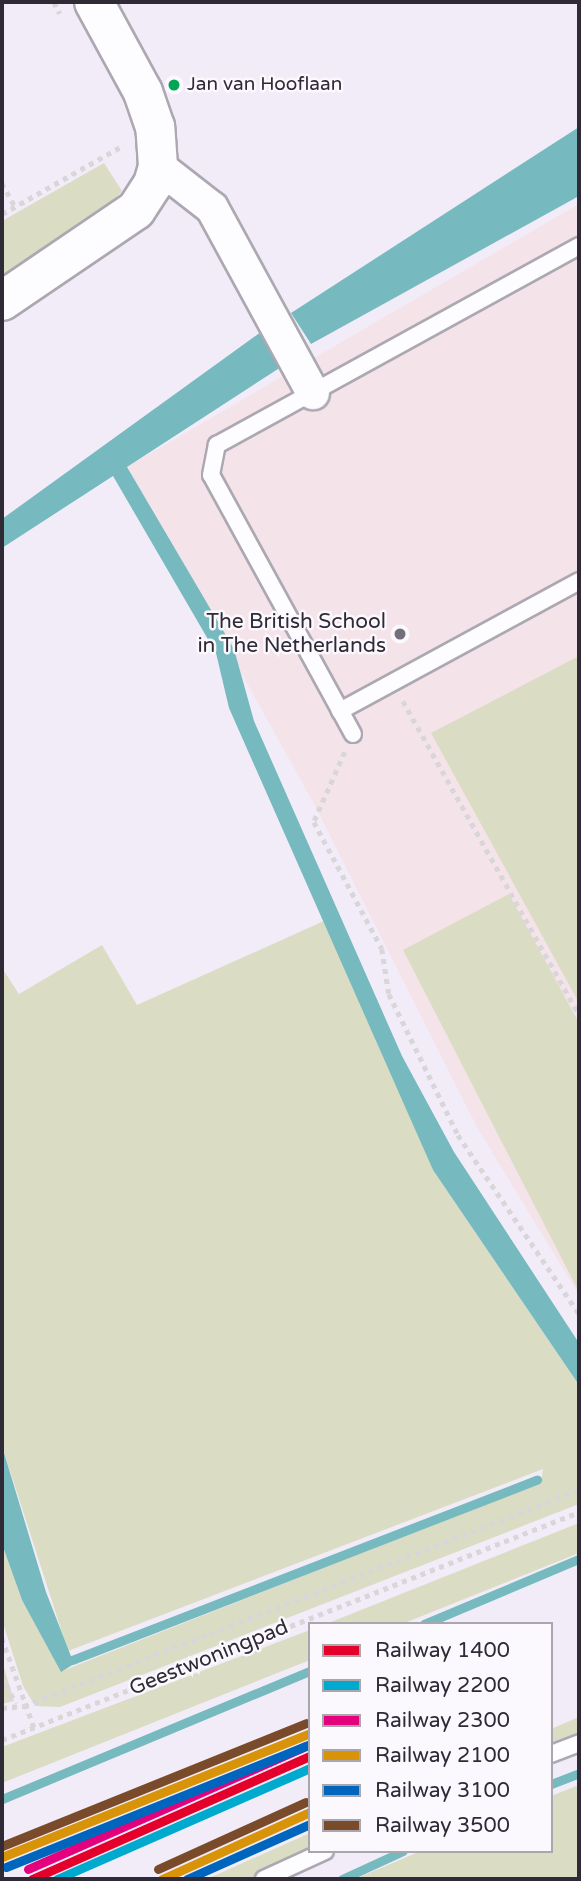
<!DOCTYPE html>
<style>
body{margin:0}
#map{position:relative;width:581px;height:1881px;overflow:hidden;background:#f1ecf7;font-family:"Varela Round",sans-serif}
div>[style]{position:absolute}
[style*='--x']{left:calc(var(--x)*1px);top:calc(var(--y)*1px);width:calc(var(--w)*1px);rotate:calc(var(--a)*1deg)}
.education>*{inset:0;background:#f4e3e9}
.green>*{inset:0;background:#daddc4}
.water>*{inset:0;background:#76bac0}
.stream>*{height:9px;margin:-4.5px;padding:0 4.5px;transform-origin:4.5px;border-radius:4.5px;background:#76bac0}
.path>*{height:4.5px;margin-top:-2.25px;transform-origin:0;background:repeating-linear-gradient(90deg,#d8d6d9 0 5px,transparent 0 10px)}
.roads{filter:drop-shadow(2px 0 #aca8b2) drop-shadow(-2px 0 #aca8b2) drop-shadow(0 2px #aca8b2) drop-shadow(0 -2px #aca8b2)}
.service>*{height:16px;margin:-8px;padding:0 8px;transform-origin:8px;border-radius:8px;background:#fdfcfe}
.minor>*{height:32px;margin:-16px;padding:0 16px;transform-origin:16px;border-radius:16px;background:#fdfcfe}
.tertiary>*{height:38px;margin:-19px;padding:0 19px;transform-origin:19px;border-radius:19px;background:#fdfcfe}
.rail-1>*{height:9px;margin:-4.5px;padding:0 4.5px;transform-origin:4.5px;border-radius:4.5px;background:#e4002b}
.rail-2>*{height:9px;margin:-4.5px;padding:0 4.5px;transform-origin:4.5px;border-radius:4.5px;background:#00a9ce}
.rail-3>*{height:9px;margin:-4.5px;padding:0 4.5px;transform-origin:4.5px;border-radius:4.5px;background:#e5007d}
.rail-4>*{height:9px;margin:-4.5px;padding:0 4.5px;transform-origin:4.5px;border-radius:4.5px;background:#d99308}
.rail-5>*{height:9px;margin:-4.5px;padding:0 4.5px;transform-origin:4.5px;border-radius:4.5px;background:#0065bd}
.rail-6>*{height:9px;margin:-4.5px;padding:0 4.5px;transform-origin:4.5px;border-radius:4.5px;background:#7a4b2a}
.dots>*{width:19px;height:19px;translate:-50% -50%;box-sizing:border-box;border:4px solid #fbf8fe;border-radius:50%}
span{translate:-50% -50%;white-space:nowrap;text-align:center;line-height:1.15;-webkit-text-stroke:5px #fbf8fe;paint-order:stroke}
.bus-label{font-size:19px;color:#2f2a36}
.left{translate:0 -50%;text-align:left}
.poi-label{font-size:21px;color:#2f2a36}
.right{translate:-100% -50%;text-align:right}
.street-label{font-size:21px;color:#2f2a36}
.frame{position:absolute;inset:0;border:4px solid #2f2a36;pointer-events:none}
.legend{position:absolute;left:308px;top:1622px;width:245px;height:231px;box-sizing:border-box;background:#fbf8fe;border:2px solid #a9a6ae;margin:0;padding:9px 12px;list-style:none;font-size:21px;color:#2f2a36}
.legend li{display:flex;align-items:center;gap:14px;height:35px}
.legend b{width:35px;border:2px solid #a9a6ae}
</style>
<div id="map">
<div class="education">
<div style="clip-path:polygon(579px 204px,579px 1295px,478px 1129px,313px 802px,127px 467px)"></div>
</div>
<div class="green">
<div style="clip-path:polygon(104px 163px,122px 191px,98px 217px,2px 282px,2px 221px)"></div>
<div style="clip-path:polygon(579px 656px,579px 1003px,431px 733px)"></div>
<div style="clip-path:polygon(509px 894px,579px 1023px,579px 1292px,403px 950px)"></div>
<div style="clip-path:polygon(326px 920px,433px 1170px,579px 1385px,579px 1504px,60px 1707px,35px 1706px,23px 1686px,2px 1620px,2px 1544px,22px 1600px,62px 1671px,541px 1482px,543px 1469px,68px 1651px,2px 1446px,2px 968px,19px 994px,102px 945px,137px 1005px)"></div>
<div style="clip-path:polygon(579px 1523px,579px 1553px,402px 1624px,326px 1624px)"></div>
<div style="clip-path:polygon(310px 1630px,310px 1660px,2px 1783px,2px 1747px)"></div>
<div style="clip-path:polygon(2px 1661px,14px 1701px,2px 1704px)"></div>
<div style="clip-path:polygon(579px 1717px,579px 1738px,551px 1749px,551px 1729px)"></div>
<div style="clip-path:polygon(579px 1785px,579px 1879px,355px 1879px,421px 1851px,551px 1851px,551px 1796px)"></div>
<div style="clip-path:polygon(310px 1833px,312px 1851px,250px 1879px,207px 1879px)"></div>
</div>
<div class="water">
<div style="clip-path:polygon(579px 127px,579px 196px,311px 344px,291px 313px)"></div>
<div style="clip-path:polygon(261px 332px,281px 367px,127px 467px,234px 649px,254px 721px,402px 1056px,454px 1152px,579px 1343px,579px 1385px,433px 1170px,229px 708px,216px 653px,113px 476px,2px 548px,2px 519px)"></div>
<div style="clip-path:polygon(2px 1446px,46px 1592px,74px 1664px,61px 1672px,22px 1600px,2px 1544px)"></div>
</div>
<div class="stream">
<div style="--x:424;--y:1624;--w:168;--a:-22.8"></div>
<div style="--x:72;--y:1660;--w:499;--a:-21.2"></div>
<div style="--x:551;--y:1784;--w:30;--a:-21"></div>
<div style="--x:2;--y:1799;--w:334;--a:-22.6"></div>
<div style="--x:342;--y:1879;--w:67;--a:-24.7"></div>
</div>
<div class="path">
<div style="--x:54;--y:2;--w:13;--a:63"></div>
<div style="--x:2;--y:183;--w:26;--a:61"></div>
<div style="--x:2;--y:214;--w:140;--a:-29.5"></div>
<div style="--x:403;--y:701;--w:359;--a:60.7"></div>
<div style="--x:345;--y:752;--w:77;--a:113.9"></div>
<div style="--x:314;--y:822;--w:144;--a:61.8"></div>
<div style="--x:382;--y:949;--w:46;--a:81.2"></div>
<div style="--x:389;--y:994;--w:157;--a:63.9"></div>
<div style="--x:458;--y:1135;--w:216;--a:55.9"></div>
<div style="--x:2;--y:1638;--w:98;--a:70.3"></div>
<div style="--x:2;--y:1676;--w:31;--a:63"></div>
<div style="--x:2;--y:1708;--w:22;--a:-5"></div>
<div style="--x:24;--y:1706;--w:596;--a:-21.27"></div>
<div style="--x:2;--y:1740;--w:620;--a:-21.56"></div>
</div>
<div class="roads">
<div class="service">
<div style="--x:340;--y:711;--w:272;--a:-28.5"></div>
<div style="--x:353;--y:734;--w:295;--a:-118.7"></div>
<div style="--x:211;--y:475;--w:31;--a:-79"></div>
<div style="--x:217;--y:445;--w:413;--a:-28.8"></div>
<div style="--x:551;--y:1754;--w:30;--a:-21"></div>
<div style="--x:264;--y:1879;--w:67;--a:-24.7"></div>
</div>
<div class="minor">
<div style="--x:158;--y:166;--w:68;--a:37.9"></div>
<div style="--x:212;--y:208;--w:211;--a:61.4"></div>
</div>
<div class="tertiary">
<div style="--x:2;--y:301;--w:162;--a:-34.2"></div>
<div style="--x:136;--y:210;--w:31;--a:-57"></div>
<div style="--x:153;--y:184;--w:19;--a:-74"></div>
<div style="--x:158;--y:166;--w:39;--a:-94"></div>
<div style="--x:155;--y:127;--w:37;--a:-109"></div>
<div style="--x:143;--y:92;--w:102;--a:-118.6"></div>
</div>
</div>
<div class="rail-1">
<div style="--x:32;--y:1879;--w:304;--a:-23.9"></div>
</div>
<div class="rail-2">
<div style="--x:57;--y:1879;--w:276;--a:-23.7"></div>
</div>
<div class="rail-3">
<div style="--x:28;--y:1869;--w:304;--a:-23.9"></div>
</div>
<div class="rail-4">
<div style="--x:2;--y:1857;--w:332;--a:-21.9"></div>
<div style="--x:162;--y:1879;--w:162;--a:-24.4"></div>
</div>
<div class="rail-5">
<div style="--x:6;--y:1867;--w:328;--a:-22"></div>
<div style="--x:187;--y:1879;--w:135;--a:-24.1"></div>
</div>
<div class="rail-6">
<div style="--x:2;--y:1846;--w:328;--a:-22"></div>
<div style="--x:158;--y:1869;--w:162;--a:-24.4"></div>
</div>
<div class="dots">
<div style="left:174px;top:85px;background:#00a651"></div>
<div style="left:400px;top:634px;background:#736e7a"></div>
</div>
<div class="bus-label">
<span class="left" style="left:187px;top:85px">Jan van Hooflaan</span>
</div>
<div class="poi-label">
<span class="right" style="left:386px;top:634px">The British School<br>in The Netherlands</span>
</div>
<div class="street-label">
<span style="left:209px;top:1658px;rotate:-22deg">Geestwoningpad</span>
</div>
<div class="frame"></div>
<ul class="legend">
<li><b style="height:9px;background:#e4002b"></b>Railway 1400</li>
<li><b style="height:9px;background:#00a9ce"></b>Railway 2200</li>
<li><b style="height:9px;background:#e5007d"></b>Railway 2300</li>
<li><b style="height:9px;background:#d99308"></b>Railway 2100</li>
<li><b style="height:9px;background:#0065bd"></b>Railway 3100</li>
<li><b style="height:9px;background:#7a4b2a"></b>Railway 3500</li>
</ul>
</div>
